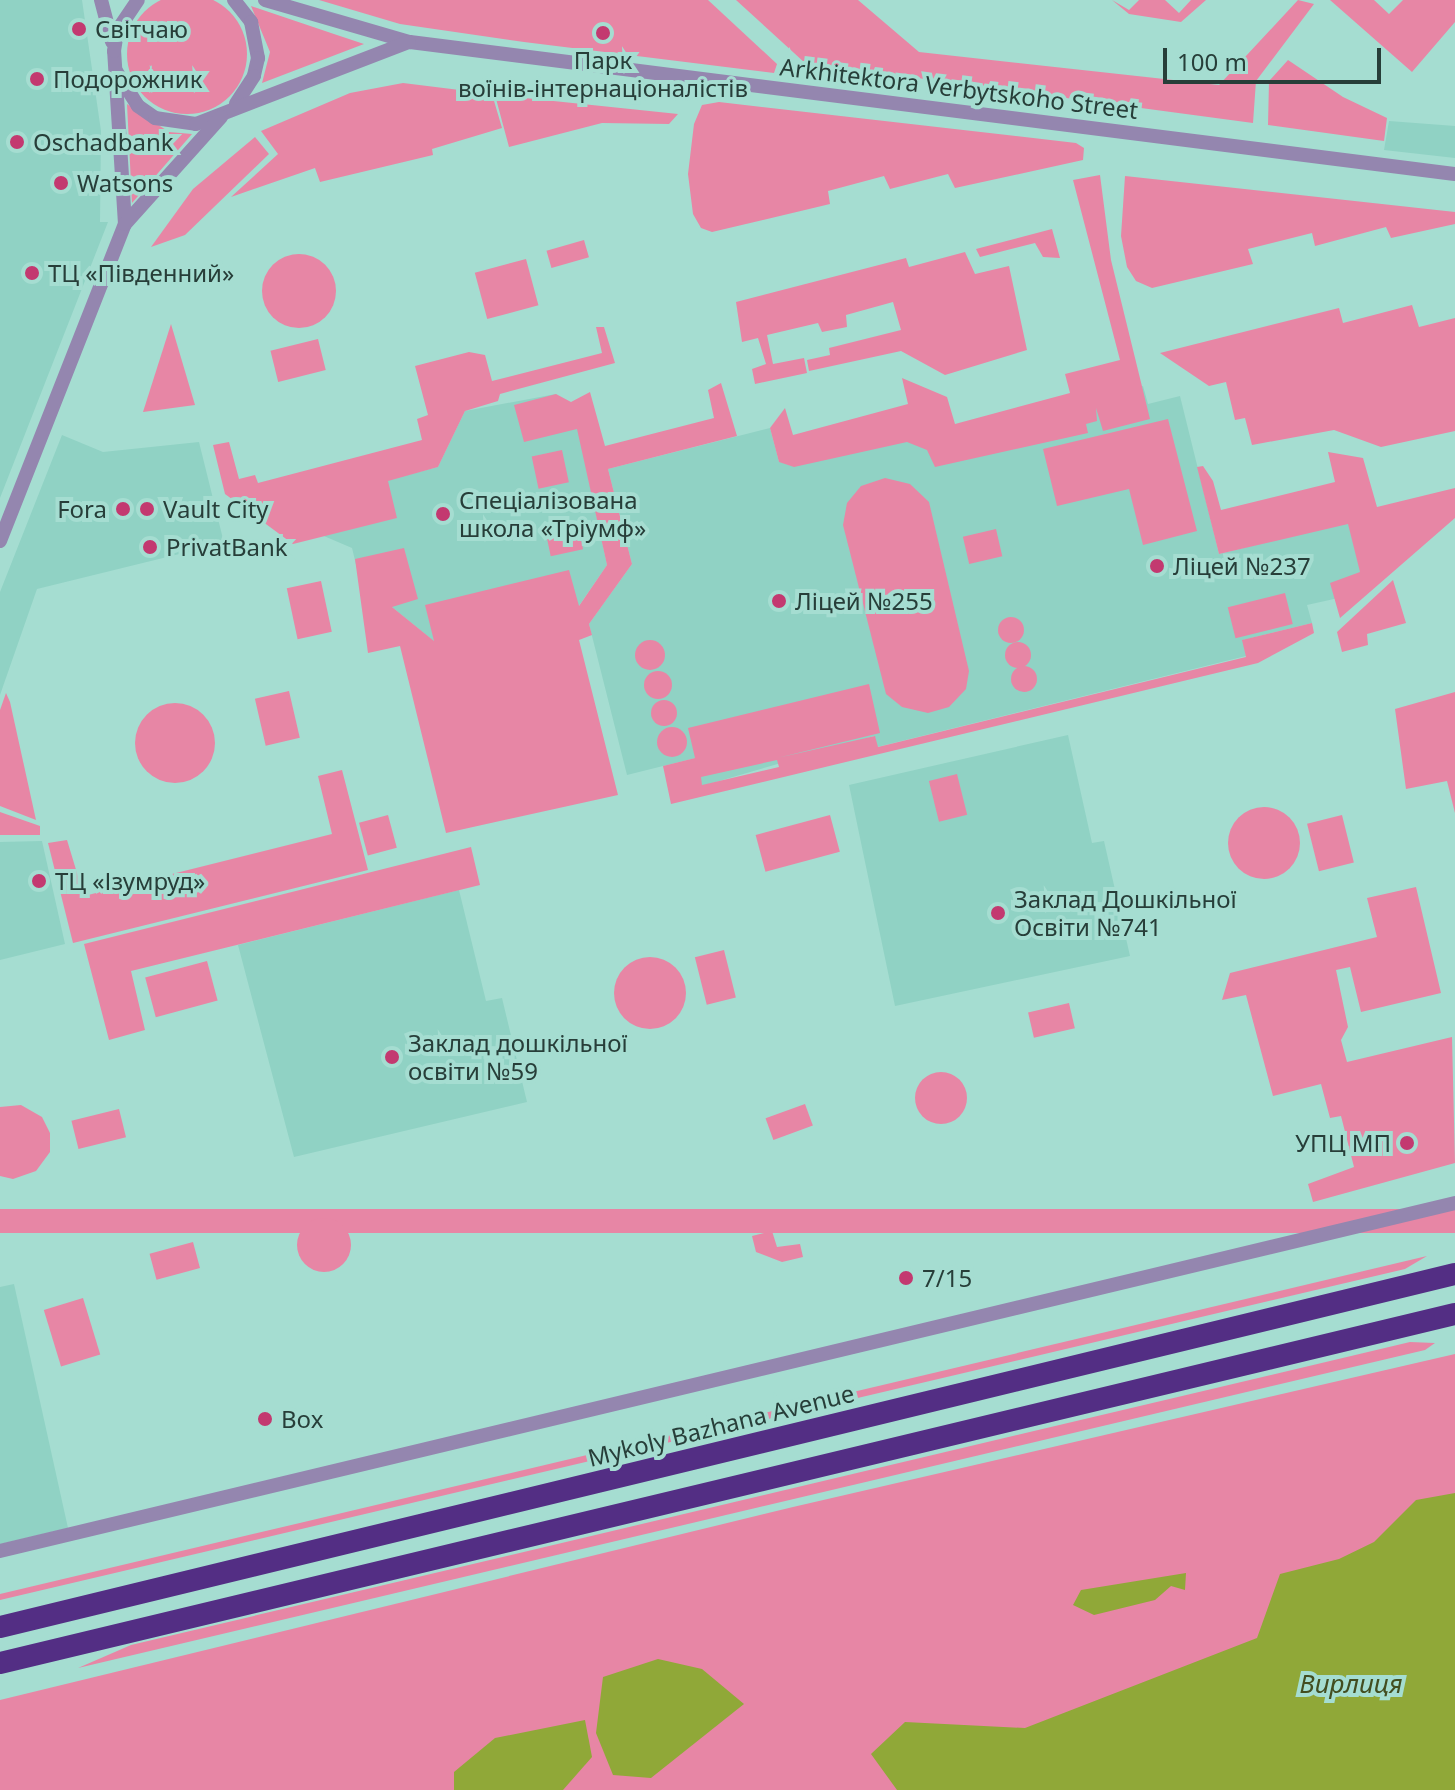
<!DOCTYPE html>
<meta charset="utf-8">
<style>
body{margin:0}
#map{position:relative;width:1455px;height:1790px;overflow:hidden;background:#a5ddd1;font-family:"Noto Sans",sans-serif}
div>[style]{position:absolute}
[style*='--x']{left:calc(var(--x)*1px);top:calc(var(--y)*1px);width:calc(var(--w)*1px);rotate:calc(var(--a)*1deg)}
.built>*{inset:0;background:#90d2c4}
.green>*{inset:0;background:#e786a5;transform-origin:0 0}
.round{border-radius:50%}
.water>*{inset:0;background:#90a838}
.minor>*{height:14px;margin:-7px;padding:0 7px;transform-origin:7px;border-radius:7px;background:#9486af}
.highway>*{height:22px;margin:-11px;padding:0 11px;transform-origin:11px;border-radius:11px;background:#532e84}
.dots>*{width:22px;height:22px;translate:-50% -50%;box-sizing:border-box;border:4px solid #a5ddd1;border-radius:50%}
span{translate:-50% -50%;white-space:nowrap;text-align:center;line-height:1.15;-webkit-text-stroke:8px #a5ddd1;paint-order:stroke}
.poi-label{font-size:24px;color:#273e39}
.left{translate:0 -50%;text-align:left}
.right{translate:-100% -50%;text-align:right}
.street-label{font-size:24px;color:#273e39}
.water-label{font-size:26px;color:#424d20;font-style:italic}
.scale{position:absolute;left:1163px;top:48px;width:218px;height:36px;box-sizing:border-box;border:4px solid #273e39;border-top:0;padding-left:10px;font-size:24px;line-height:28px;white-space:nowrap;color:#273e39;-webkit-text-stroke:6px #a5ddd1;paint-order:stroke}
</style>
<div id="map">
<div class="built">
<div style="clip-path:polygon(0 0,82px 0,101px 131px,100px 222px,108px 222px,0 498px)"></div>
<div style="clip-path:polygon(1389px 121px,1455px 126px,1455px 158px,1384px 150px)"></div>
<div style="clip-path:polygon(1143px 386px,1148px 404px,1180px 396px,1219px 554px,1354px 521px,1367px 573px,1343px 597px,1307px 605px,1312px 623px,1243px 640px,1246px 656px,877px 747px,874px 736px,702px 786px,695px 758px,627px 775px,589px 624px,632px 564px,608px 469px,770px 428px,779px 462px,914px 428px,934px 444px)"></div>
<div style="clip-path:polygon(556px 394px,578px 429px,607px 565px,578px 607px,435px 642px,360px 581px,352px 548px,291px 522px,287px 506px,438px 467px,465px 411px)"></div>
<div style="clip-path:polygon(62px 435px,103px 452px,199px 442px,224px 543px,37px 589px,0 695px,0 592px)"></div>
<div style="clip-path:polygon(1068px 735px,1092px 843px,1104px 841px,1130px 956px,895px 1006px,849px 785px)"></div>
<div style="clip-path:polygon(42px 841px,65px 944px,0 960px,0 842px)"></div>
<div style="clip-path:polygon(459px 890px,486px 1001px,502px 998px,527px 1102px,294px 1157px,238px 945px)"></div>
<div style="clip-path:polygon(14px 1284px,68px 1528px,0 1544px,0 1287px)"></div>
</div>
<div class="green">
<div class="round" style="left:127px;top:-6px;width:120px;height:120px"></div>
<div style="clip-path:polygon(319px 0,708px 0,777px 64px,774px 73px,524px 42px,400px 24px)"></div>
<div style="clip-path:polygon(736px 0,858px 0,919px 52px,1219px 85px,1298px 0,1314px 4px,1256px 81px,1253px 123px,805px 63px)"></div>
<div style="clip-path:polygon(1112px 0,1129px 10px,1139px 0,1165px 0,1179px 13px,1191px 0,1206px 0,1181px 22px,1129px 14px)"></div>
<div style="clip-path:polygon(1330px 0,1374px 0,1389px 14px,1403px 0,1455px 0,1455px 22px,1412px 72px)"></div>
<div style="clip-path:polygon(251px 6px,331px 33px,364px 44px,262px 83px,270px 52px)"></div>
<div style="clip-path:polygon(1288px 60px,1343px 97px,1387px 118px,1384px 141px,1268px 125px,1269px 81px)"></div>
<div style="clip-path:polygon(403px 83px,492px 94px,502px 128px,432px 149px,433px 155px,320px 182px,315px 168px,231px 197px,278px 154px,261px 131px,350px 93px)"></div>
<div style="clip-path:polygon(495px 95px,678px 114px,669px 124px,602px 123px,509px 147px)"></div>
<div style="clip-path:polygon(719px 102px,1076px 143px,1084px 148px,1083px 160px,955px 188px,948px 174px,890px 189px,884px 176px,828px 191px,830px 204px,712px 232px,701px 228px,693px 214px,688px 174px,694px 124px,702px 105px)"></div>
<div style="clip-path:polygon(127px 104px,169px 132px,192px 134px,132px 203px)"></div>
<div style="clip-path:polygon(255px 137px,269px 154px,185px 235px,151px 247px,193px 189px)"></div>
<div style="clip-path:polygon(1100px 175px,1111px 260px,1150px 419px,1103px 431px,1096px 408px,1097px 421px,1086px 424px,1088px 433px,935px 467px,927px 450px,907px 442px,794px 467px,779px 462px,770px 428px,785px 408px,793px 435px,908px 404px,902px 378px,947px 397px,955px 424px,1070px 393px,1065px 374px,1120px 360px,1073px 180px)"></div>
<div style="clip-path:polygon(1125px 176px,1455px 212px,1455px 224px,1391px 238px,1386px 227px,1315px 246px,1312px 233px,1248px 249px,1253px 264px,1152px 288px,1136px 281px,1127px 267px,1121px 236px)"></div>
<div style="clip-path:polygon(1052px 229px,1060px 258px,1043px 257px,1035px 243px,980px 257px,976px 249px)"></div>
<div style="left:584px;top:240px;width:18px;height:39px;rotate:74deg"></div>
<div style="clip-path:polygon(965px 252px,975px 274px,1009px 266px,1027px 350px,945px 375px,901px 351px,809px 371px,807px 360px,830px 355px,829px 348px,901px 330px,893px 302px,846px 315px,847px 327px,822px 332px,818px 323px,767px 335px,773px 364px,804px 358px,807px 373px,755px 384px,752px 369px,766px 364px,758px 338px,742px 342px,736px 302px,906px 258px,909px 267px)"></div>
<div class="round" style="left:262px;top:254px;width:74px;height:74px"></div>
<div style="left:526px;top:259px;width:48px;height:53px;rotate:75deg"></div>
<div style="clip-path:polygon(1412px 305px,1419px 327px,1455px 318px,1455px 431px,1381px 447px,1334px 430px,1252px 445px,1245px 418px,1235px 420px,1226px 382px,1209px 386px,1160px 353px,1339px 308px,1343px 323px)"></div>
<div style="clip-path:polygon(171px 324px,195px 405px,143px 412px)"></div>
<div style="clip-path:polygon(596px 327px,604px 327px,615px 363px,500px 394px,498px 401px,465px 411px,438px 467px,388px 481px,397px 518px,293px 544px,225px 494px,213px 445px,229px 442px,239px 479px,255px 475px,258px 483px,422px 440px,417px 419px,428px 415px,415px 366px,469px 352px,485px 355px,492px 381px,602px 353px)"></div>
<div style="left:318px;top:339px;width:32px;height:49px;rotate:76deg"></div>
<div style="clip-path:polygon(721px 383px,737px 436px,608px 469px,632px 564px,589px 624px,592px 635px,579px 640px,618px 795px,446px 833px,400px 646px,368px 653px,355px 559px,404px 548px,418px 599px,392px 607px,434px 641px,425px 605px,569px 570px,579px 606px,607px 565px,577px 429px,524px 442px,514px 405px,556px 394px,571px 402px,590px 392px,605px 446px,714px 418px,708px 390px)"></div>
<div style="clip-path:polygon(1168px 419px,1197px 531px,1143px 545px,1129px 489px,1057px 506px,1043px 449px)"></div>
<div style="left:562px;top:450px;width:33px;height:31px;rotate:78deg"></div>
<div style="clip-path:polygon(1328px 452px,1363px 458px,1377px 507px,1455px 488px,1455px 518px,1340px 618px,1330px 583px,1360px 572px,1348px 524px,1219px 554px,1197px 467px,1203px 466px,1213px 481px,1221px 510px,1335px 482px)"></div>
<div style="clip-path:polygon(885px 478px,910px 484px,929px 502px,969px 671px,966px 689px,949px 707px,928px 713px,902px 707px,886px 694px,843px 525px,847px 503px,861px 486px)"></div>
<div style="left:577px;top:521px;width:29px;height:33px;rotate:78deg"></div>
<div style="left:996px;top:529px;width:28px;height:34px;rotate:77deg"></div>
<div style="clip-path:polygon(1393px 580px,1406px 623px,1367px 634px,1368px 645px,1342px 652px,1337px 632px)"></div>
<div style="left:321px;top:581px;width:52px;height:35px;rotate:78deg"></div>
<div style="left:1285px;top:593px;width:32px;height:59px;rotate:76deg"></div>
<div class="round" style="left:998px;top:617px;width:26px;height:26px"></div>
<div style="clip-path:polygon(evenodd,1312px 623px,1314px 633px,1258px 663px,671px 804px,663px 766px,695px 758px,688px 728px,869px 684px,880px 733px,777px 758px,875px 736px,878px 747px,1246px 657px,1242px 640px,1312px 623px,777px 760px,779px 767px,702px 785px,701px 777px,777px 760px)"></div>
<div class="round" style="left:635px;top:640px;width:30px;height:30px"></div>
<div class="round" style="left:1005px;top:642px;width:26px;height:26px"></div>
<div class="round" style="left:1011px;top:666px;width:26px;height:26px"></div>
<div class="round" style="left:644px;top:671px;width:28px;height:28px"></div>
<div style="left:289px;top:691px;width:48px;height:35px;rotate:77deg"></div>
<div style="clip-path:polygon(1455px 692px,1455px 813px,1447px 781px,1406px 789px,1395px 709px)"></div>
<div style="clip-path:polygon(6px 693px,10px 702px,36px 820px,0 806px,0 710px)"></div>
<div class="round" style="left:651px;top:700px;width:26px;height:26px"></div>
<div class="round" style="left:135px;top:703px;width:80px;height:80px"></div>
<div class="round" style="left:657px;top:727px;width:30px;height:30px"></div>
<div style="clip-path:polygon(342px 770px,368px 870px,73px 943px,48px 843px,67px 840px,84px 896px,332px 834px,318px 776px)"></div>
<div style="left:957px;top:774px;width:42px;height:29px;rotate:76deg"></div>
<div class="round" style="left:1228px;top:807px;width:72px;height:72px"></div>
<div style="clip-path:polygon(0 812px,40px 826px,40px 835px,0 835px)"></div>
<div style="left:388px;top:815px;width:34px;height:30px;rotate:75deg"></div>
<div style="left:830px;top:815px;width:38px;height:77px;rotate:75deg"></div>
<div style="left:1342px;top:815px;width:49px;height:36px;rotate:76deg"></div>
<div style="clip-path:polygon(471px 847px,480px 885px,131px 971px,145px 1030px,109px 1040px,84px 944px)"></div>
<div style="clip-path:polygon(1416px 887px,1441px 993px,1361px 1012px,1350px 967px,1336px 970px,1348px 1027px,1341px 1040px,1347px 1062px,1452px 1037px,1455px 1163px,1313px 1202px,1308px 1184px,1354px 1167px,1341px 1116px,1330px 1118px,1321px 1084px,1273px 1096px,1246px 995px,1222px 1000px,1230px 973px,1377px 937px,1367px 898px)"></div>
<div style="left:724px;top:950px;width:49px;height:30px;rotate:76deg"></div>
<div class="round" style="left:614px;top:957px;width:72px;height:72px"></div>
<div style="left:207px;top:961px;width:41px;height:64px;rotate:75deg"></div>
<div style="left:1069px;top:1003px;width:26px;height:42px;rotate:77deg"></div>
<div class="round" style="left:915px;top:1072px;width:52px;height:52px"></div>
<div style="left:805px;top:1104px;width:23px;height:42px;rotate:70deg"></div>
<div style="clip-path:polygon(21px 1105px,42px 1117px,50px 1133px,50px 1152px,36px 1171px,13px 1179px,0 1176px,0 1107px)"></div>
<div style="left:119px;top:1109px;width:29px;height:49px;rotate:76deg"></div>
<div style="left:1455px;top:1209px;width:24px;height:1497px;rotate:90deg"></div>
<div class="round" style="left:297px;top:1218px;width:54px;height:54px"></div>
<div style="clip-path:polygon(772px 1231px,777px 1247px,800px 1244px,803px 1257px,782px 1262px,756px 1252px,752px 1236px)"></div>
<div style="left:193px;top:1242px;width:27px;height:45px;rotate:75deg"></div>
<div style="clip-path:polygon(1427px 1256px,1405px 1269px,0 1600px,0 1594px)"></div>
<div style="left:83px;top:1298px;width:59px;height:41px;rotate:73deg"></div>
<div style="clip-path:polygon(1410px 1342px,1435px 1343px,1425px 1350px,78px 1668px,131px 1645px)"></div>
<div style="clip-path:polygon(1455px 1354px,1455px 1493px,1339px 1611px,897px 1790px,0 1790px,0 1700px,793px 1507px)"></div>
</div>
<div class="water">
<div style="clip-path:polygon(1455px 1493px,1455px 1790px,897px 1790px,871px 1754px,905px 1722px,1025px 1728px,1257px 1638px,1280px 1574px,1339px 1559px,1374px 1542px,1416px 1500px)"></div>
<div style="clip-path:polygon(1186px 1573px,1185px 1590px,1171px 1586px,1155px 1600px,1094px 1615px,1073px 1605px,1081px 1590px)"></div>
<div style="clip-path:polygon(658px 1659px,702px 1669px,744px 1704px,651px 1778px,613px 1775px,596px 1733px,603px 1677px)"></div>
<div style="clip-path:polygon(585px 1720px,592px 1757px,563px 1790px,454px 1790px,454px 1772px,495px 1738px)"></div>
</div>
<div class="minor">
<div style="--x:101;--y:0;--w:43;--a:75.3"></div>
<div style="--x:234;--y:0;--w:28;--a:52"></div>
<div style="--x:251;--y:22;--w:37;--a:79"></div>
<div style="--x:258;--y:58;--w:18;--a:103"></div>
<div style="--x:254;--y:76;--w:33;--a:123"></div>
<div style="--x:265;--y:0;--w:151;--a:16.2"></div>
<div style="--x:410;--y:42;--w:1053;--a:7.2"></div>
<div style="--x:116;--y:71;--w:41;--a:57.8"></div>
<div style="--x:138;--y:106;--w:21;--a:35"></div>
<div style="--x:155;--y:118;--w:41;--a:8.3"></div>
<div style="--x:196;--y:124;--w:228;--a:-21.1"></div>
<div style="--x:125;--y:224;--w:173;--a:-93.6"></div>
<div style="--x:114;--y:51;--w:20;--a:-81"></div>
<div style="--x:117;--y:31;--w:37;--a:-56"></div>
<div style="--x:0;--y:541;--w:341;--a:-68.5"></div>
<div style="--x:125;--y:224;--w:144;--a:-48.1"></div>
<div style="--x:0;--y:1551;--w:1496;--a:-13.45"></div>
</div>
<div class="highway">
<div style="--x:0;--y:1627;--w:1497;--a:-13.64"></div>
<div style="--x:0;--y:1663;--w:1496;--a:-13.49"></div>
</div>
<div class="dots">
<div style="left:79px;top:29px;background:#c33970"></div>
<div style="left:603px;top:33px;background:#c33970"></div>
<div style="left:37px;top:79px;background:#c33970"></div>
<div style="left:17px;top:142px;background:#c33970"></div>
<div style="left:61px;top:183px;background:#c33970"></div>
<div style="left:32px;top:273px;background:#c33970"></div>
<div style="left:123px;top:509px;background:#c33970"></div>
<div style="left:147px;top:509px;background:#c33970"></div>
<div style="left:443px;top:514px;background:#c33970"></div>
<div style="left:150px;top:547px;background:#c33970"></div>
<div style="left:1157px;top:566px;background:#c33970"></div>
<div style="left:779px;top:601px;background:#c33970"></div>
<div style="left:39px;top:881px;background:#c33970"></div>
<div style="left:998px;top:913px;background:#c33970"></div>
<div style="left:392px;top:1057px;background:#c33970"></div>
<div style="left:1407px;top:1143px;background:#c33970"></div>
<div style="left:906px;top:1278px;background:#c33970"></div>
<div style="left:265px;top:1419px;background:#c33970"></div>
</div>
<div class="poi-label">
<span class="left" style="left:95px;top:29px">Світчаю</span>
<span style="left:603px;top:74px">Парк<br>воїнів-інтернаціоналістів</span>
<span class="left" style="left:53px;top:79px">Подорожник</span>
<span class="left" style="left:33px;top:142px">Oschadbank</span>
<span class="left" style="left:77px;top:183px">Watsons</span>
<span class="left" style="left:48px;top:273px">ТЦ «Південний»</span>
<span class="left" style="left:459px;top:514px">Спеціалізована<br>школа «Тріумф»</span>
<span class="right" style="left:107px;top:509px">Fora</span>
<span class="left" style="left:163px;top:509px">Vault City</span>
<span class="left" style="left:166px;top:547px">PrivatBank</span>
<span class="left" style="left:1173px;top:566px">Ліцей №237</span>
<span class="left" style="left:795px;top:601px">Ліцей №255</span>
<span class="left" style="left:55px;top:881px">ТЦ «Ізумруд»</span>
<span class="left" style="left:1014px;top:913px">Заклад Дошкільної<br>Освіти №741</span>
<span class="left" style="left:408px;top:1057px">Заклад дошкільної<br>освіти №59</span>
<span class="right" style="left:1391px;top:1143px">УПЦ МП</span>
<span class="left" style="left:922px;top:1278px">7/15</span>
<span class="left" style="left:281px;top:1419px">Box</span>
</div>
<div class="street-label">
<span style="left:959px;top:88px;rotate:7deg">Arkhitektora Verbytskoho Street</span>
<span style="left:721px;top:1425px;rotate:-14deg">Mykoly Bazhana Avenue</span>
</div>
<div class="water-label">
<span style="left:1351px;top:1684px">Вирлиця</span>
</div>
<div class="scale">100 m</div>
</div>
